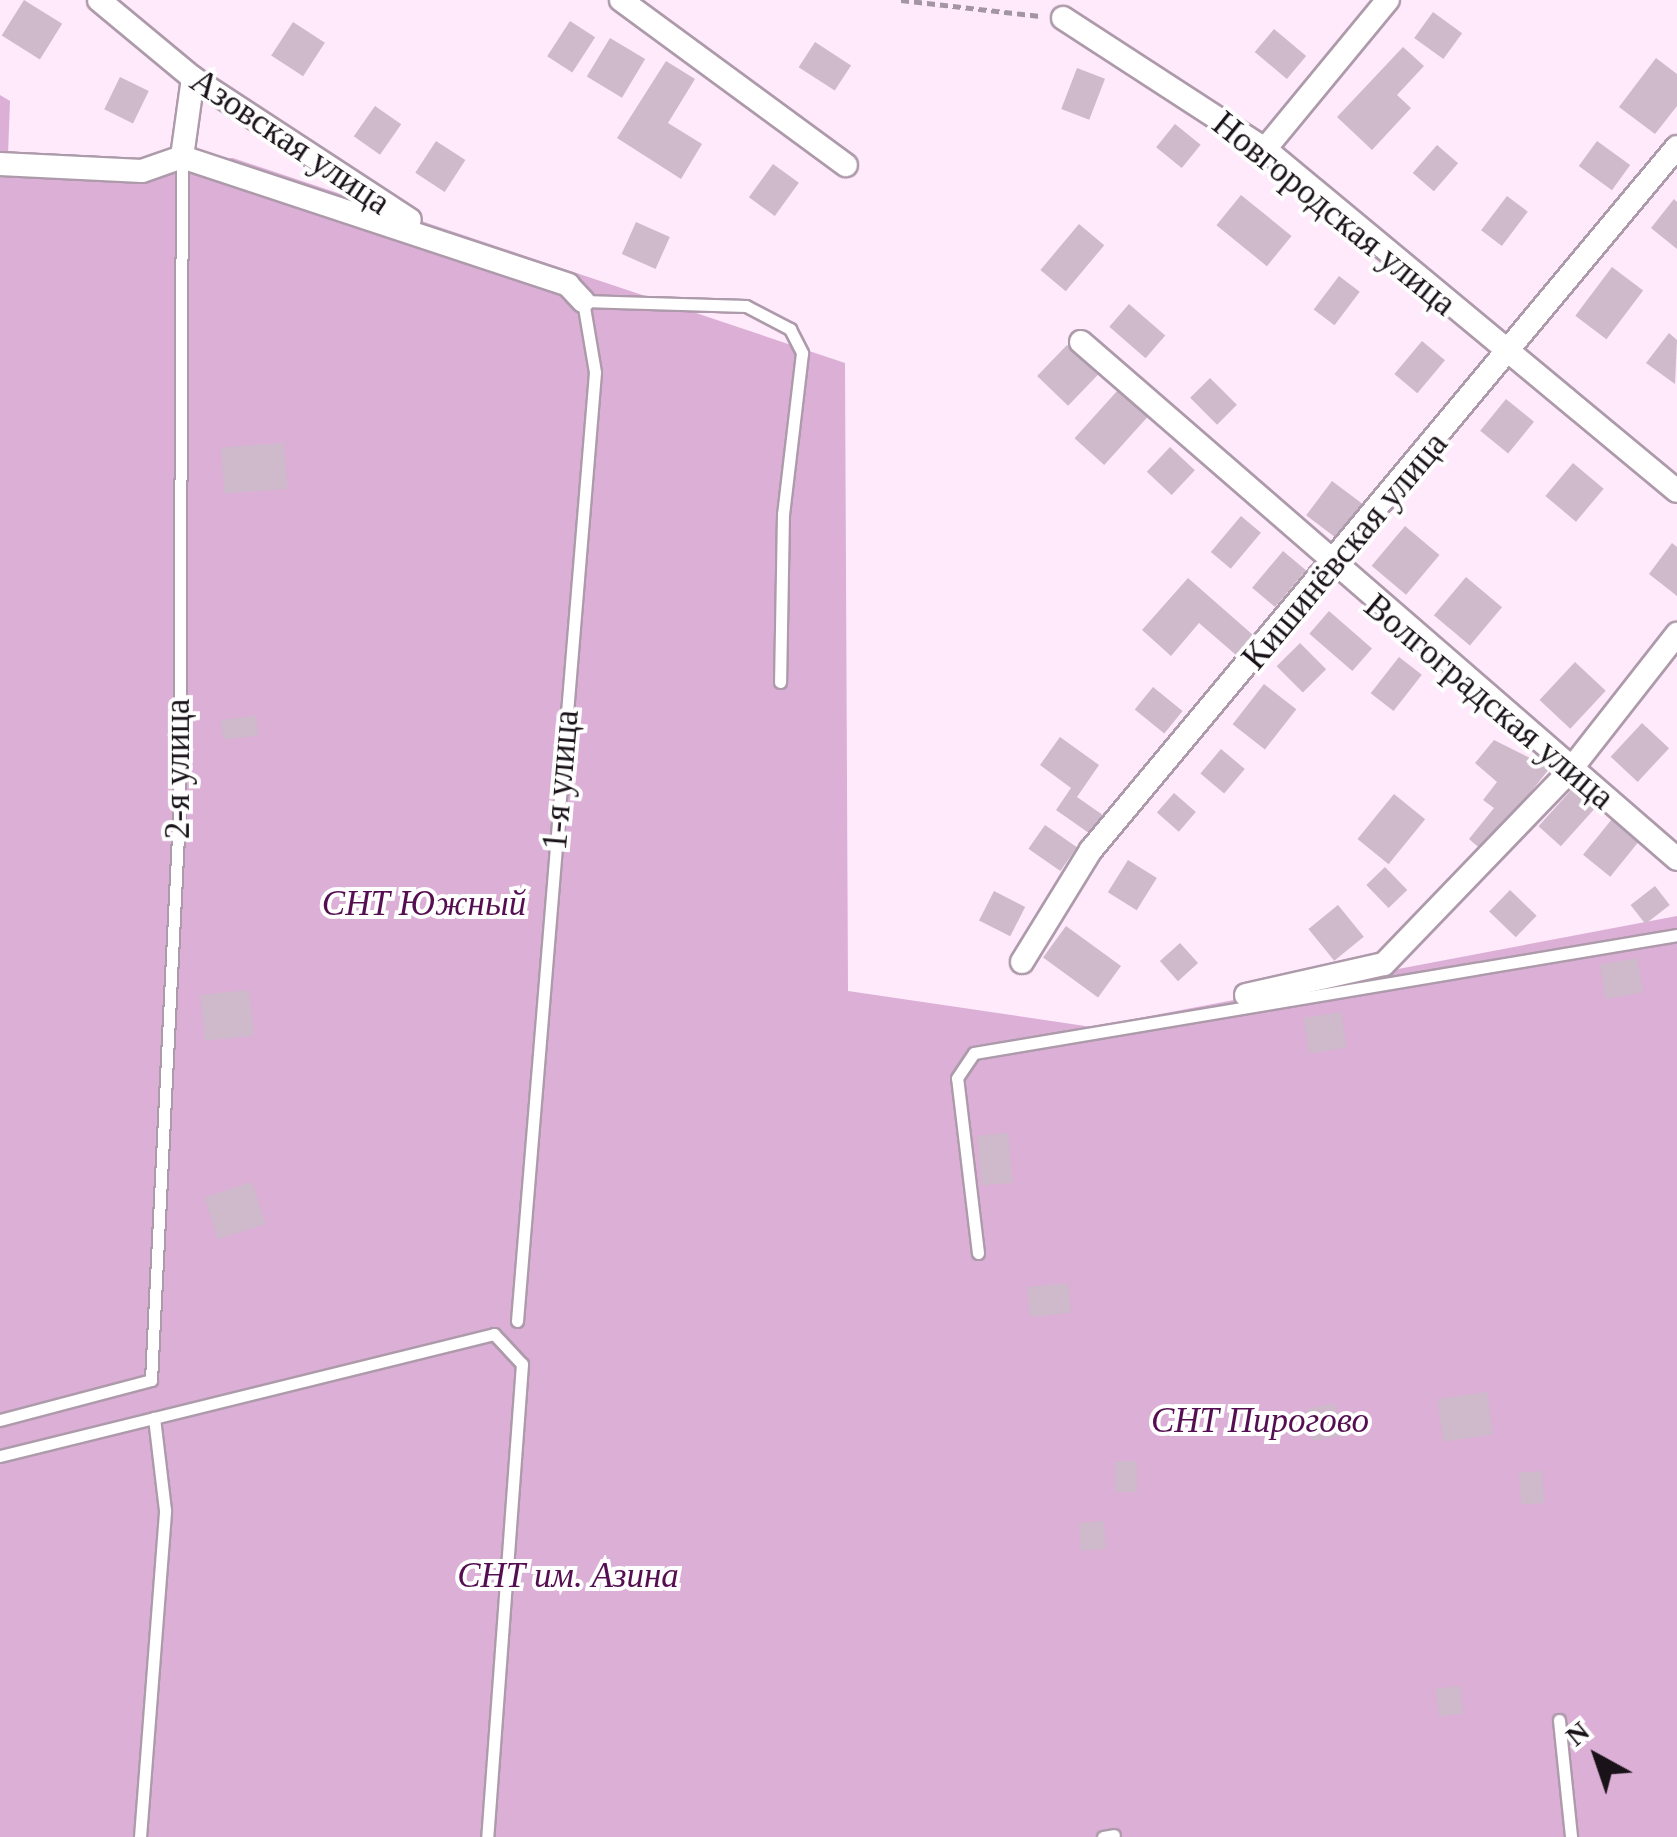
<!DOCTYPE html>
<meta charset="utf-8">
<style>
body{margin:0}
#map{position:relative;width:1677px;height:1837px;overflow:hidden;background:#feeafb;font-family:"Times New Roman",serif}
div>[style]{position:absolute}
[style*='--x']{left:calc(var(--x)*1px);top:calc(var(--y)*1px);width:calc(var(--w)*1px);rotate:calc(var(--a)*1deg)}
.green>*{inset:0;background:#dbafd6}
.building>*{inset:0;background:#cebacb;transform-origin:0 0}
.path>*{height:5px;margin-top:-2.5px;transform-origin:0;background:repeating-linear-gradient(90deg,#a495a2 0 8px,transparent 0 13px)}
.roads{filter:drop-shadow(2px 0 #ad9aaa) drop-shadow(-2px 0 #ad9aaa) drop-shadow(0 2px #ad9aaa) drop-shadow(0 -2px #ad9aaa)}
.lane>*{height:11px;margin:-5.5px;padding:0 5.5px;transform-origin:5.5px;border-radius:5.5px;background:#fff}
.street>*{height:22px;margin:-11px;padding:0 11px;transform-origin:11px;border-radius:11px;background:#fff}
span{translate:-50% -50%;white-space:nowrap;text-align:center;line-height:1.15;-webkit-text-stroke:8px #fff;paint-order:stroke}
.street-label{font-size:35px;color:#191218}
.park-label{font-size:35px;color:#550e51;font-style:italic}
.north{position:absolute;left:1547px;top:1707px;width:100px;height:100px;-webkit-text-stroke:8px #fff;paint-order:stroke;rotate:320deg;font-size:28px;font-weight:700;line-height:40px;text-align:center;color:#191218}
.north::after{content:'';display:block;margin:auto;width:35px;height:45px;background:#191218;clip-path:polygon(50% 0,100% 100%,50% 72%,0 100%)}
</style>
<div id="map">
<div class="green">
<div style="clip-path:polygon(0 95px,10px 101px,8px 155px,114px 169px,233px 158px,845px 363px,848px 991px,1092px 1027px,1677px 916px,1677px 1837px,0 1837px)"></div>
</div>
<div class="building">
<div style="left:24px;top:0;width:45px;height:42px;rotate:32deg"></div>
<div style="left:1433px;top:12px;width:36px;height:32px;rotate:36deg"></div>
<div style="left:570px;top:21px;width:30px;height:42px;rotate:33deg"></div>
<div style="left:293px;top:22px;width:38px;height:40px;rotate:33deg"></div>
<div style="left:1274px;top:29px;width:42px;height:30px;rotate:40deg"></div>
<div style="left:610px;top:38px;width:41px;height:45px;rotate:31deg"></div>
<div style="left:815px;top:42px;width:43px;height:30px;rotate:33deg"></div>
<div style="clip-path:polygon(1403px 47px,1424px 66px,1397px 95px,1411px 108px,1372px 150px,1337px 117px)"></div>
<div style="clip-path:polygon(1656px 58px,1677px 74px,1677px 106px,1655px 134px,1619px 107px)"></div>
<div style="clip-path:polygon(666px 61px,695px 79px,668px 123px,702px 144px,681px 179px,617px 138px)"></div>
<div style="left:1077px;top:68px;width:30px;height:44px;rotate:21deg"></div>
<div style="left:120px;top:77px;width:32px;height:36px;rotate:26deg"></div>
<div style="left:375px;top:106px;width:32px;height:37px;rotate:35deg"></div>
<div style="left:1175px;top:124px;width:33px;height:30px;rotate:39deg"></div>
<div style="left:436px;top:141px;width:35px;height:38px;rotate:33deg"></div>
<div style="left:1597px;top:141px;width:41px;height:31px;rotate:36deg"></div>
<div style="left:1437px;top:145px;width:28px;height:37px;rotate:41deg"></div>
<div style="left:773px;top:164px;width:32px;height:41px;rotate:36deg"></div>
<div style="left:1241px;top:195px;width:65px;height:39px;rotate:39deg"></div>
<div style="left:1507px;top:196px;width:26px;height:43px;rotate:37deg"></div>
<div style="clip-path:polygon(1674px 199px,1677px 202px,1677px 249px,1651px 228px)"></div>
<div style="left:636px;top:222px;width:37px;height:35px;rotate:24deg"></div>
<div style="left:1079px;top:224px;width:33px;height:60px;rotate:40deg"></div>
<div style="left:1612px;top:267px;width:39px;height:61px;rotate:37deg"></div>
<div style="left:1339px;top:276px;width:26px;height:42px;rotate:37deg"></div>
<div style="left:1129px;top:304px;width:48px;height:30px;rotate:41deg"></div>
<div style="clip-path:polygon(1669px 333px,1677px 340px,1675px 384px,1646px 363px)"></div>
<div style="left:1422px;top:341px;width:30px;height:43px;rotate:40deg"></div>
<div style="left:1067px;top:345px;width:43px;height:43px;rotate:44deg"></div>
<div style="left:1210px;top:378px;width:38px;height:28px;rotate:45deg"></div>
<div style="left:1118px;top:390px;width:40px;height:65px;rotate:42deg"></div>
<div style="left:1506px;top:399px;width:36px;height:41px;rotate:39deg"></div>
<div style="left:284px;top:443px;width:46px;height:63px;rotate:86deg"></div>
<div style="left:1170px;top:447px;width:34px;height:34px;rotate:43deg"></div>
<div style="left:1573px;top:463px;width:40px;height:43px;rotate:40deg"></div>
<div style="left:1332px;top:481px;width:38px;height:43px;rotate:37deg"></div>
<div style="left:1241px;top:516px;width:26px;height:47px;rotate:40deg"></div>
<div style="left:1405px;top:526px;width:45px;height:52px;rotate:40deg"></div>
<div style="clip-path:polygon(1672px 543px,1677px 547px,1677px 596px,1649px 574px)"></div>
<div style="left:1283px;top:551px;width:30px;height:48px;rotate:40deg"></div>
<div style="left:1466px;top:577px;width:47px;height:50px;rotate:40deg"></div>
<div style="clip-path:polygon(1188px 578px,1253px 635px,1236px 655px,1199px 623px,1171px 656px,1142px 630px)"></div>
<div style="left:1329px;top:611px;width:57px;height:30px;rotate:41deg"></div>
<div style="left:1300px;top:643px;width:37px;height:33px;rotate:45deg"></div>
<div style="left:1399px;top:657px;width:29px;height:46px;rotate:38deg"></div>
<div style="left:1575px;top:662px;width:42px;height:52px;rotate:43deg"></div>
<div style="left:1264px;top:684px;width:41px;height:51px;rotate:38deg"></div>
<div style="left:1153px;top:687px;width:38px;height:29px;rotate:39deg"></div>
<div style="left:256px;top:716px;width:20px;height:35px;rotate:84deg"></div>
<div style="left:1642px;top:723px;width:37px;height:46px;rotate:43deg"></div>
<div style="clip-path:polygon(1060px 737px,1099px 765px,1077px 797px,1110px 820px,1096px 838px,1056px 810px,1071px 788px,1040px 765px)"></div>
<div style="clip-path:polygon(1494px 740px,1550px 768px,1483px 851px,1469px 839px,1494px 808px,1483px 800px,1497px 782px,1475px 763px)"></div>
<div style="left:1221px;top:749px;width:31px;height:32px;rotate:40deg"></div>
<div style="left:1572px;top:789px;width:30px;height:50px;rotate:42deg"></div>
<div style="left:1174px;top:793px;width:29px;height:26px;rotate:41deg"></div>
<div style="left:1394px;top:794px;width:40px;height:58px;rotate:39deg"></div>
<div style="left:1612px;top:819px;width:35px;height:46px;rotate:39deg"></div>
<div style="left:1045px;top:825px;width:39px;height:29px;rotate:35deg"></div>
<div style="left:1128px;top:860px;width:34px;height:38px;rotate:32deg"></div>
<div style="left:1385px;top:867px;width:32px;height:26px;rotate:46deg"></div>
<div style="left:1655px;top:886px;width:24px;height:31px;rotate:52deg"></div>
<div style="left:1510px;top:890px;width:37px;height:30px;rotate:44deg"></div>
<div style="left:994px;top:891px;width:35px;height:33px;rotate:27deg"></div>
<div style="left:1338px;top:905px;width:41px;height:38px;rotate:51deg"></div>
<div style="left:1066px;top:926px;width:68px;height:39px;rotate:36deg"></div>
<div style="left:1180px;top:943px;width:27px;height:27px;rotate:48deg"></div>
<div style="left:1637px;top:958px;width:35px;height:38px;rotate:80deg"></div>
<div style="left:249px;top:990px;width:46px;height:49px;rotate:84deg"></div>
<div style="left:1341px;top:1012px;width:36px;height:38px;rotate:81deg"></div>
<div style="left:1008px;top:1133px;width:50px;height:31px;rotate:85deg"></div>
<div style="left:252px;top:1182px;width:44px;height:50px;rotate:72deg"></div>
<div style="left:1068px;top:1283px;width:30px;height:41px;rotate:84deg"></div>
<div style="left:1487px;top:1392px;width:43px;height:50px;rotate:82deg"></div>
<div style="left:1335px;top:1403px;width:33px;height:29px;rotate:79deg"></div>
<div style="left:1115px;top:1461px;width:22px;height:31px"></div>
<div style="left:1542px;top:1471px;width:32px;height:23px;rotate:86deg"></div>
<div style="left:1104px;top:1521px;width:28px;height:25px;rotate:86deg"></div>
<div style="left:1460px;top:1686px;width:28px;height:24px;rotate:84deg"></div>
</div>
<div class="path">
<div style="--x:901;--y:0;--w:140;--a:6.6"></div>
</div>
<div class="roads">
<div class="lane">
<div style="--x:978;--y:1253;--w:176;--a:-96.8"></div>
<div style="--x:957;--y:1078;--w:30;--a:-56"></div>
<div style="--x:974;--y:1053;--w:713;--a:-9.53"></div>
<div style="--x:517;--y:1321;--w:952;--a:-85.3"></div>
<div style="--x:595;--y:372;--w:72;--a:-99.6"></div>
<div style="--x:583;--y:301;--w:163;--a:1.8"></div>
<div style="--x:746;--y:306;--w:50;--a:27.6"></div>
<div style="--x:790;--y:329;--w:27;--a:63"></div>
<div style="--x:802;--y:353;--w:162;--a:96.7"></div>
<div style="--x:783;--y:514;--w:168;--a:91"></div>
<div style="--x:0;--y:1420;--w:156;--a:-14.8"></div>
<div style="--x:151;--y:1380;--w:566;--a:-87.16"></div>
<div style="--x:179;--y:815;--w:658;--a:-89.74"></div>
<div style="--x:0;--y:1456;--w:509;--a:-13.87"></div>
<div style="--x:494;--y:1334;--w:41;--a:47"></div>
<div style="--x:522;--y:1364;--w:474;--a:94.2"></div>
<div style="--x:1559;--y:1720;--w:118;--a:84.1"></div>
<div style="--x:140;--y:1837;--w:328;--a:-85.6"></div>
<div style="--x:165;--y:1510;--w:93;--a:-96.8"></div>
<div style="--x:1103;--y:1837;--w:11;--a:-10"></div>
</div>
<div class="street">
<div style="--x:99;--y:0;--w:122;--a:39.7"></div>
<div style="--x:193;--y:78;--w:259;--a:33.2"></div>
<div style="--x:621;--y:0;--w:279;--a:36.3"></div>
<div style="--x:1063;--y:18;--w:241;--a:33"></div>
<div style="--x:1265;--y:149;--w:535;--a:39.7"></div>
<div style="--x:1265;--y:149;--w:193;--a:-50.5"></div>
<div style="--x:182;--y:157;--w:80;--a:-82.1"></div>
<div style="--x:0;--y:164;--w:142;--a:2.8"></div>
<div style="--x:142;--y:171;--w:42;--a:-19.3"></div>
<div style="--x:182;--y:157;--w:407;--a:18.3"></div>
<div style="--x:568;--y:285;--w:22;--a:47"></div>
<div style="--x:1081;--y:342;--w:789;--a:40.94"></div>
<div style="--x:1022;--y:962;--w:132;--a:-58.4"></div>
<div style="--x:1091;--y:850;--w:915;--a:-50.19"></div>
<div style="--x:1246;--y:995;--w:141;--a:-12.7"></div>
<div style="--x:1384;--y:964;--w:265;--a:-46.1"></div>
<div style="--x:1568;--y:773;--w:177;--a:-51.9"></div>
</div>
</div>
<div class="street-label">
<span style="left:290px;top:142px;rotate:34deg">Азовская улица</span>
<span style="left:1334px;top:214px;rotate:39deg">Новгородская улица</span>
<span style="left:1345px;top:551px;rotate:-50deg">Кишинёвская улица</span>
<span style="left:1489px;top:702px;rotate:40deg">Волгоградская улица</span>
<span style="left:178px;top:769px;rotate:-90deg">2-я улица</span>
<span style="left:561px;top:780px;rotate:-85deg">1-я улица</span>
</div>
<div class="park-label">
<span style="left:424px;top:904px">СНТ Южный</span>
<span style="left:1260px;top:1421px">СНТ Пирогово</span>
<span style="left:568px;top:1576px">СНТ им. Азина</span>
</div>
<div class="north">N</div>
</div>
